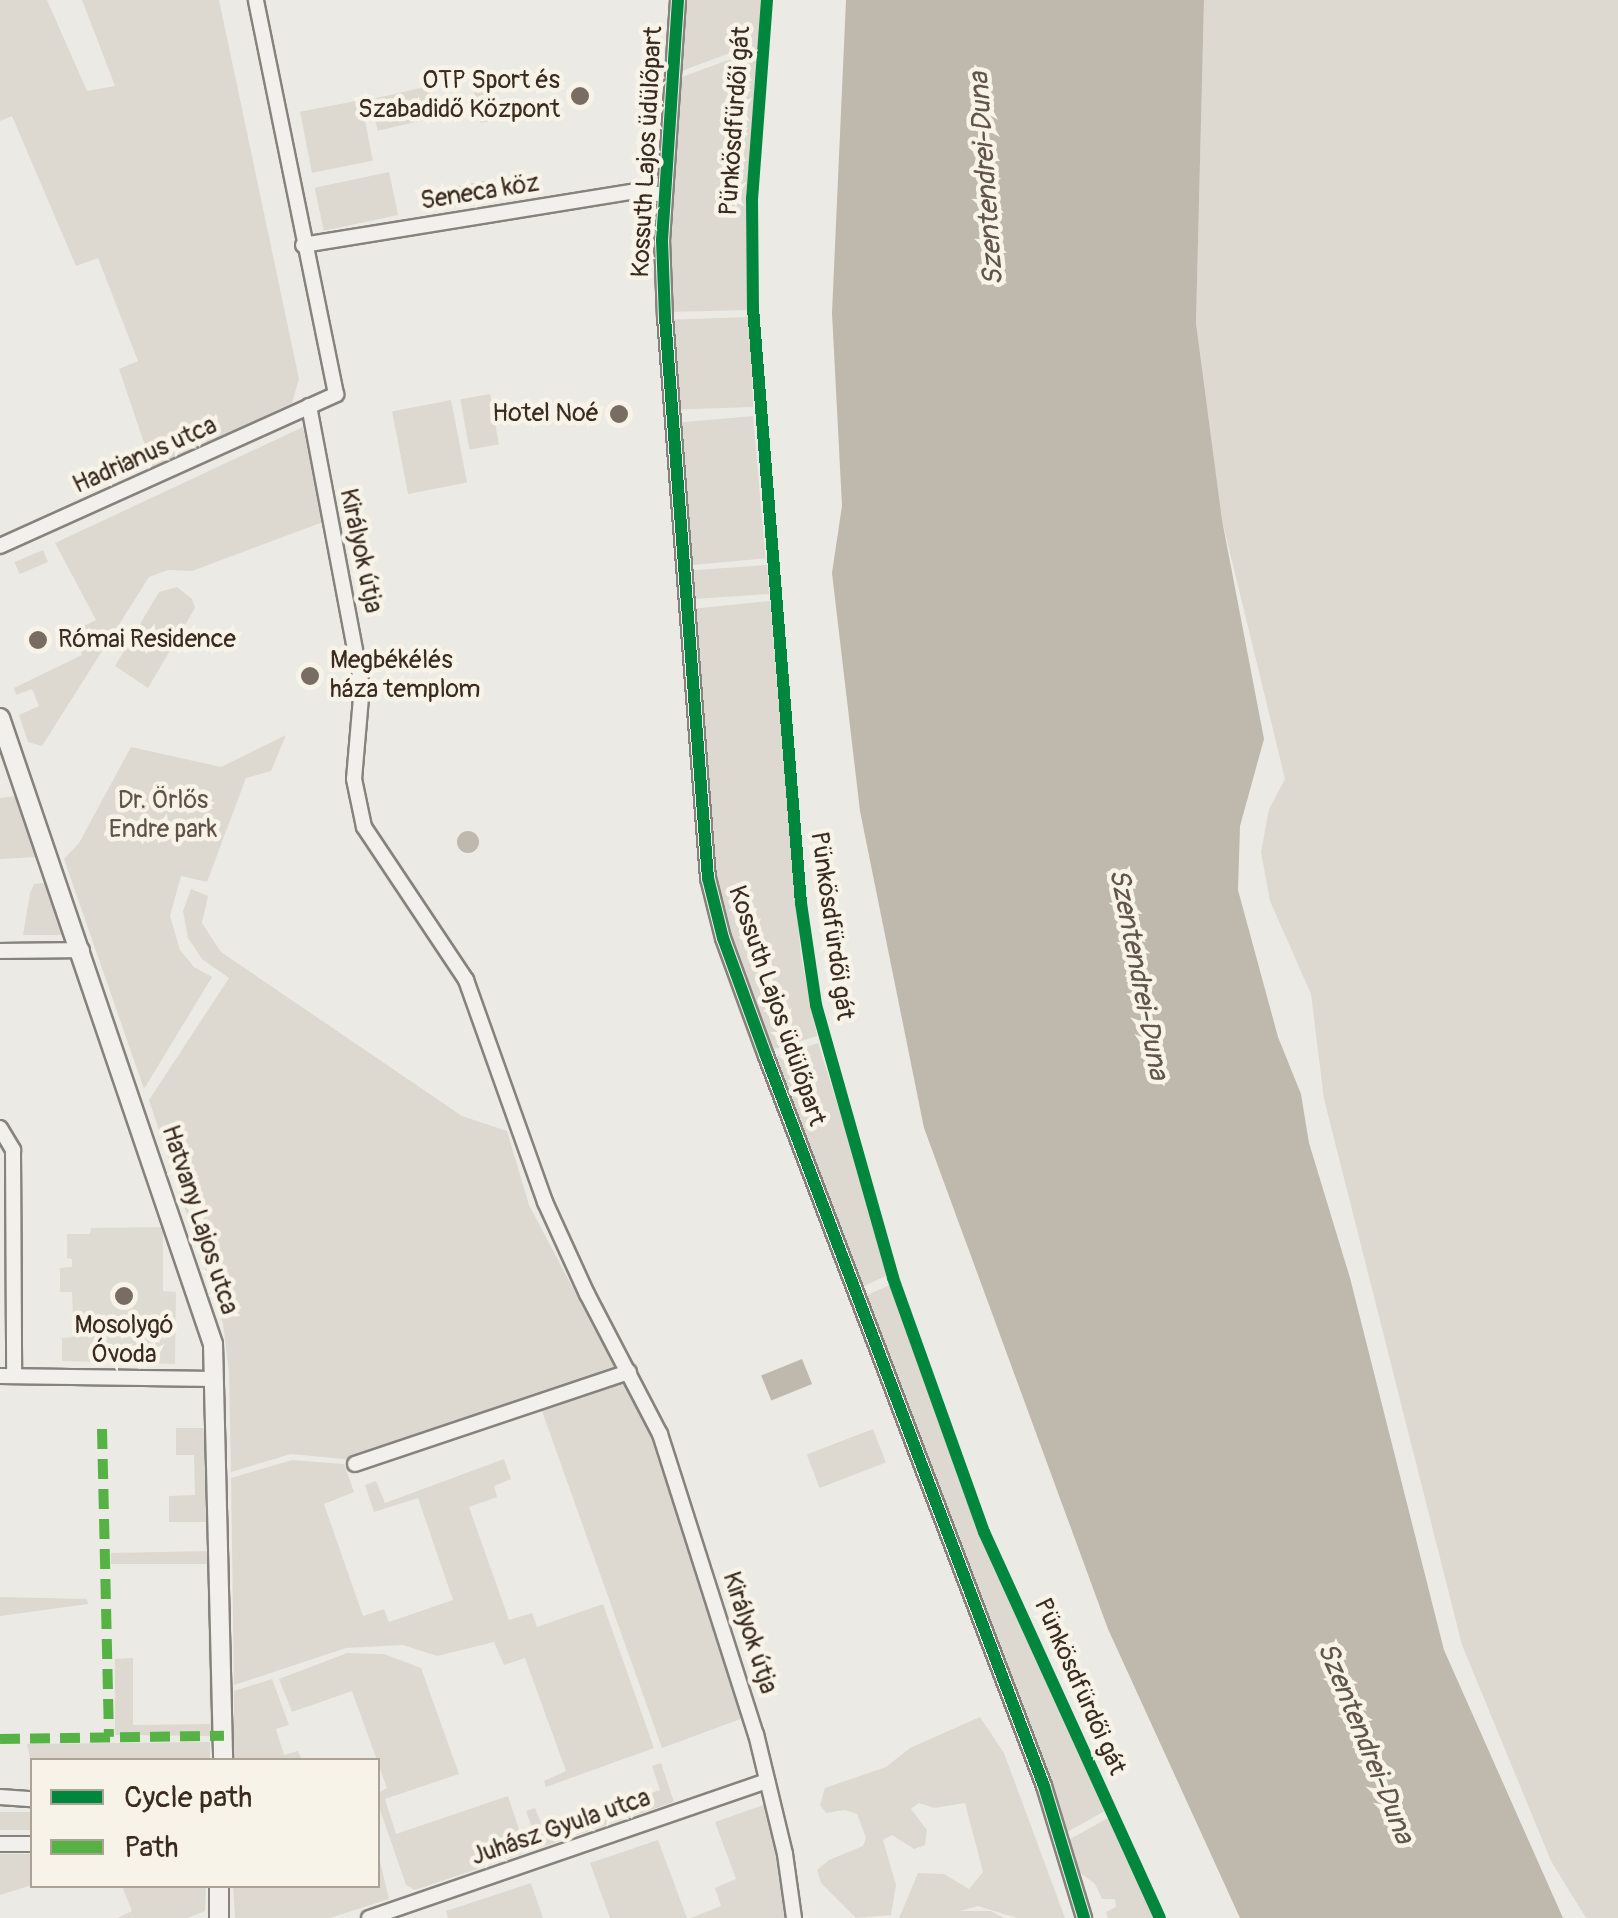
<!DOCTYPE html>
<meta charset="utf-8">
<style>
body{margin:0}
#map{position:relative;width:1618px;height:1918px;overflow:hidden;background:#eceae4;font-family:Pangolin,sans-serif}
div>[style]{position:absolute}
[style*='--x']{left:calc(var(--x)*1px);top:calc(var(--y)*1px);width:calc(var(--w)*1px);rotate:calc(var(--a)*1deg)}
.built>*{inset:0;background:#dedbd2}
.green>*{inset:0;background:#ddd9d0;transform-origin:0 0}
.water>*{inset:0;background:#beb8ad;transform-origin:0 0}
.round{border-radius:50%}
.roads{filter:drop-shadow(2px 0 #86827c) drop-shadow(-2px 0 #86827c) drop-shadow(0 2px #86827c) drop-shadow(0 -2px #86827c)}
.minor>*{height:14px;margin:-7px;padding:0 7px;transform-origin:7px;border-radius:7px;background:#f1f0ec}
.tertiary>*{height:18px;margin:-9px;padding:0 9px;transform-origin:9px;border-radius:9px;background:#f1f0ec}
.quiet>*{height:10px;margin-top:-5px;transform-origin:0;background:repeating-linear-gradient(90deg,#57b245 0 20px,transparent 0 30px)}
.cycleway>*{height:12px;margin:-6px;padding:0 6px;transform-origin:6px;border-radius:6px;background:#00873e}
.dots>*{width:28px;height:28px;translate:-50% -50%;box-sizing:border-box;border:5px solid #f7f3e8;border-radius:50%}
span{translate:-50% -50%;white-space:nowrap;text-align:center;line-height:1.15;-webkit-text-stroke:9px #f7f3e8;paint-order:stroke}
.poi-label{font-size:25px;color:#3b2a1e}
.right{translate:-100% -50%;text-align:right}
.left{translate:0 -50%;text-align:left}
.street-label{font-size:25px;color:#3b2a1e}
.park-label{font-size:25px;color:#605246}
.water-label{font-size:28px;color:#625448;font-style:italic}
.legend{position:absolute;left:30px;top:1758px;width:350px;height:130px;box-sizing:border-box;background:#f7f3e8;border:2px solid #aca397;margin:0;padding:12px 18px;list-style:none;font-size:30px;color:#3b2a1e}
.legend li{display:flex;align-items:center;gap:20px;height:50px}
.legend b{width:50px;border:2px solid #aca397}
</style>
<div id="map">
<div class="built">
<div style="clip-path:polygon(163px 1227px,163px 1291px,176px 1292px,175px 1364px,62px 1361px,62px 1338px,74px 1337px,72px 1292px,60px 1292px,60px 1268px,72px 1267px,72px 1259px,67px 1258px,67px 1234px,90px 1234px,91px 1228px)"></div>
</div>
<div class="green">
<div style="clip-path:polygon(0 0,47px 0,87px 91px,115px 86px,82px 0,219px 0,299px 379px,292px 403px,153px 469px,119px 369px,138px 361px,98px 258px,76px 266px,12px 116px,0 121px)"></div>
<div style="clip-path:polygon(684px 0,762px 0,757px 55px,730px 53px,679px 72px)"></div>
<div style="clip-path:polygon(1204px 0,1618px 0,1618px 1918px,1586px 1918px,1551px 1861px,1462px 1645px,1324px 1099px,1311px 994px,1270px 901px,1261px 852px,1269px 809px,1285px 779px,1222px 520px,1196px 323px)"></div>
<div style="clip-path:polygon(731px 59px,758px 61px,748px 206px,750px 310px,668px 312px,667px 246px,679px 78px)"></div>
<div style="left:490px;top:75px;width:45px;height:19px;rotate:78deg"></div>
<div style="left:429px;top:86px;width:32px;height:60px;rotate:77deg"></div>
<div style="left:361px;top:100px;width:62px;height:62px;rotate:79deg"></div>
<div style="left:389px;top:172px;width:44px;height:76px;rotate:78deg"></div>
<div style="left:750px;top:317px;width:90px;height:81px;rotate:88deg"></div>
<div style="left:490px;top:394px;width:51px;height:30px;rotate:80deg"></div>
<div style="left:451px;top:400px;width:84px;height:60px;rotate:79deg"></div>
<div style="left:753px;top:416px;width:143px;height:74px;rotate:85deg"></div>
<div style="clip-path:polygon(303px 427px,323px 522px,192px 571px,168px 570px,149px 577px,42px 746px,28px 742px,19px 715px,39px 706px,32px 689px,16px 695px,14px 688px,82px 655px,72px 632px,96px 620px,55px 543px)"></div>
<div style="left:43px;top:550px;width:13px;height:31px;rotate:67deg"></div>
<div style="left:767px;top:565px;width:29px;height:78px;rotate:86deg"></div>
<div style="clip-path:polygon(177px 587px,192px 599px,195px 608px,148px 688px,115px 666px,159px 592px)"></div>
<div style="clip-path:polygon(770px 601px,801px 956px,817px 1036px,768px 1051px,716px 889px,691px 609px)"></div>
<div style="clip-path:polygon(286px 735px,271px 771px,246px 778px,207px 882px,181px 876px,170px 916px,180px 950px,194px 967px,212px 977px,144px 1089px,64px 859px,79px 843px,131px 747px,221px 767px)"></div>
<div style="clip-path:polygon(18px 796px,37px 857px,0 859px,0 798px)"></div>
<div style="clip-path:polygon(43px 883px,52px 888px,69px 935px,23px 935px,30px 893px,34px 884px)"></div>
<div style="clip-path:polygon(191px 889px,208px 896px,202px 923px,221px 952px,462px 1116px,507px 1131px,529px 1205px,656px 1446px,716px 1614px,746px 1717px,662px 1748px,537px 1397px,354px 1460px,291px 1454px,231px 1472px,229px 1371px,223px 1324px,149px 1100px,229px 978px,202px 959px,188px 938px,183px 911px)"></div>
<div style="clip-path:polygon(818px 1043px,886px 1258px,888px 1275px,860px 1288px,772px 1058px)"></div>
<div style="clip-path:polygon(892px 1284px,960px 1482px,1105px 1811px,1062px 1835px,1042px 1761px,863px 1297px)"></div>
<div style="clip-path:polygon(176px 1428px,208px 1428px,208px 1522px,169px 1522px,169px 1496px,195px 1495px,194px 1455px,176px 1455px)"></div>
<div style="left:873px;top:1429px;width:36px;height:71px;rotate:69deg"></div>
<div style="clip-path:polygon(504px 1459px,511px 1479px,494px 1486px,497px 1497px,469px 1507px,509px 1620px,532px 1613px,537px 1627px,603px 1604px,654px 1748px,546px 1787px,544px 1781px,566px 1771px,525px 1658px,504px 1665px,494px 1642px,437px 1656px,403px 1645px,346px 1648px,234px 1685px,231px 1478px,292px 1460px,344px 1464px,354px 1492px,324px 1504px,363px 1616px,384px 1609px,389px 1622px,453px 1600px,418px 1498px,374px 1512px,365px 1485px,376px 1481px,385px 1503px)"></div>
<div style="clip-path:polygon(210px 1551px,214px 1736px,115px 1735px,115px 1659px,133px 1658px,133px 1725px,210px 1724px,207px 1564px,111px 1564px,111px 1553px)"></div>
<div style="clip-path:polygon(0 1597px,87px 1599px,88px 1604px,0 1616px)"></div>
<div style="clip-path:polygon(347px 1653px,384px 1654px,421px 1668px,459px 1774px,385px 1799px,396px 1834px,508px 1796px,525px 1848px,521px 1854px,415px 1890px,406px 1885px,378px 1804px,378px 1793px,387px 1788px,352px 1691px,292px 1712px,279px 1679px)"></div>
<div style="clip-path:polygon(272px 1679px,289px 1725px,276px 1729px,284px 1755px,298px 1751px,302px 1760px,234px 1760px,234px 1691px)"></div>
<div style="clip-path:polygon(980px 1717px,1004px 1753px,1065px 1918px,1017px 1918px,978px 1906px,960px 1911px,991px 1911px,1004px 1918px,899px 1918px,918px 1873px,944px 1874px,969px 1889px,983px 1872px,965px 1803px,934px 1808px,919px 1803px,911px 1809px,927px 1830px,925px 1845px,914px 1849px,892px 1835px,883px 1840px,896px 1885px,891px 1915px,856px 1918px,821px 1883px,817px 1870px,829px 1860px,863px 1846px,866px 1838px,857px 1814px,845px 1810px,826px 1813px,820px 1805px,825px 1788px,886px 1767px,910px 1748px)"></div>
<div style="clip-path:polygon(210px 1742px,210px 1760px,32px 1760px,32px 1767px,27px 1744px)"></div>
<div style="clip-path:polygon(661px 1763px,674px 1802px,539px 1848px,526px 1811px,535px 1808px,544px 1830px,660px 1790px,652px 1766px)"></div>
<div style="clip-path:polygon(769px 1803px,789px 1918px,691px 1918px,721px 1906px,715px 1888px,736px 1879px,715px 1822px)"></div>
<div style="left:0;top:1812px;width:32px;height:18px"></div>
<div style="clip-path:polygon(1108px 1818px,1155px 1918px,1108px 1918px,1106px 1912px,1116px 1907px,1115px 1899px,1102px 1899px,1095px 1884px,1071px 1866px,1063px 1843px)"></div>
<div style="clip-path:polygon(658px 1840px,687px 1918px,610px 1918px,590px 1863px)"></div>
<div style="clip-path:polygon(378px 1853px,389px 1899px,330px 1918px,235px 1918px,233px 1886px,378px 1886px)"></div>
<div style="clip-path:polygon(0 1854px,32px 1854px,32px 1885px,0 1895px)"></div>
<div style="clip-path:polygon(531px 1883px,543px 1918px,448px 1918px,446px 1911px)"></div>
<div style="clip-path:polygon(122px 1886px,206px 1886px,205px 1911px,188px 1918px,117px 1918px,132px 1911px)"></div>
</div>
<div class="water">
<div style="clip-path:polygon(846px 0,1204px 0,1196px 323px,1222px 520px,1264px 739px,1240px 826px,1238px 890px,1278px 1037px,1301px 1094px,1309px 1143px,1350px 1278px,1444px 1650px,1563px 1918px,1240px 1918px,1108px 1629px,924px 1128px,860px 811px,832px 573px,842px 506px,832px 313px)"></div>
<div style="left:484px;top:181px;width:19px;height:45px;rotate:78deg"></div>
<div class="round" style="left:457px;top:831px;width:22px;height:22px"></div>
<div style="left:802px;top:1359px;width:27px;height:44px;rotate:68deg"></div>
</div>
<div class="roads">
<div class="minor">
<div style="--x:678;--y:0;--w:241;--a:93.8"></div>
<div style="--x:662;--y:240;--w:77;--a:87.8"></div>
<div style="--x:665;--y:317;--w:563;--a:85.62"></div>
<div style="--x:708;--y:878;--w:62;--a:76"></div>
<div style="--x:723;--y:938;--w:126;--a:70"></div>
<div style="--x:766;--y:1056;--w:781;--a:69.15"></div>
<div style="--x:1044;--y:1786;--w:138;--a:73.1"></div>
<div style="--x:303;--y:245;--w:337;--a:-9.2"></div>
<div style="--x:636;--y:191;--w:28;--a:8"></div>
<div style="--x:309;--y:406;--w:285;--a:79.3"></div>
<div style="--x:362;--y:686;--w:93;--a:94.9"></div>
<div style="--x:354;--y:779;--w:49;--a:78.2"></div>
<div style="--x:364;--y:827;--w:184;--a:56.3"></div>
<div style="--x:466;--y:980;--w:236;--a:70.4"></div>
<div style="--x:545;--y:1202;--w:101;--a:65.5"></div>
<div style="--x:587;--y:1294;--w:158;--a:62.5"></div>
<div style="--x:660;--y:1434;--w:315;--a:72.3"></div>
<div style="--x:756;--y:1734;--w:123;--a:76.4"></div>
<div style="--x:785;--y:1854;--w:65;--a:82"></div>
<div style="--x:0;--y:546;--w:369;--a:-24.3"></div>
<div style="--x:336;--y:394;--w:402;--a:-101.5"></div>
<div style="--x:0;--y:951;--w:82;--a:-0.7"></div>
<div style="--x:0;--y:1128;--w:26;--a:59"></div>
<div style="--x:13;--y:1150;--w:226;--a:89.7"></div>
<div style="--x:0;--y:1376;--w:215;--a:0.8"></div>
<div style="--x:355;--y:1464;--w:289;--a:-18.6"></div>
<div style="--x:0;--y:1797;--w:32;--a:4"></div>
<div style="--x:0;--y:1844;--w:32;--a:0"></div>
<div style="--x:369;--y:1918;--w:421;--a:-19"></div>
</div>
<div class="tertiary">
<div style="--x:0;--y:718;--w:661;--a:71.21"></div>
<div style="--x:213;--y:1344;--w:416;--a:88.6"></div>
<div style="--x:219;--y:1886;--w:32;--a:90"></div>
</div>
</div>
<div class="quiet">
<div style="--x:102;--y:1429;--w:308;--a:88.7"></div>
<div style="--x:0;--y:1739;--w:224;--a:-0.8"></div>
</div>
<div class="cycleway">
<div style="--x:678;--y:0;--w:241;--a:93.8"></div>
<div style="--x:662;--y:240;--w:77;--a:87.8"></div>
<div style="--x:665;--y:317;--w:563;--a:85.62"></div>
<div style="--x:708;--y:878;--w:62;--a:76"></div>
<div style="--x:723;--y:938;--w:126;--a:70"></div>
<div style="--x:766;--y:1056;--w:781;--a:69.15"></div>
<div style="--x:1044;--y:1786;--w:138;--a:73.1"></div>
<div style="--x:767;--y:0;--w:199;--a:94.3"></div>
<div style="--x:752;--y:198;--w:110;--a:89.5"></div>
<div style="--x:753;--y:308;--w:597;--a:85.39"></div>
<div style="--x:801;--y:903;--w:103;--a:81.6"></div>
<div style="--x:816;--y:1005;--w:284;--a:74.2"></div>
<div style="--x:893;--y:1278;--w:270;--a:70.3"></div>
<div style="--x:984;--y:1532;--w:424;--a:65.5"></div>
</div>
<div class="dots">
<div style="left:580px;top:96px;background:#796d63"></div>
<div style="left:619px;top:414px;background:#796d63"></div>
<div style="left:38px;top:640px;background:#796d63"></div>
<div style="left:310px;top:676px;background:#796d63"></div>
<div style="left:124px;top:1296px;background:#796d63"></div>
</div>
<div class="poi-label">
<span class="right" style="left:560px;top:96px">OTP Sport és<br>Szabadidő Központ</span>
<span class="right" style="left:599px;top:414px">Hotel Noé</span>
<span class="left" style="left:58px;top:640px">Római Residence</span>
<span class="left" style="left:330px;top:676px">Megbékélés<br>háza templom</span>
<span style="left:124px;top:1341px">Mosolygó<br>Óvoda</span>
</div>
<div class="street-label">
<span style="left:736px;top:121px;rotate:-86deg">Pünkösdfürdői gát</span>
<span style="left:648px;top:152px;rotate:-87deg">Kossuth Lajos üdülőpart</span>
<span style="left:480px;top:193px;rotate:-9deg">Seneca köz</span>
<span style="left:145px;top:456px;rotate:-24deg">Hadrianus utca</span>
<span style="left:360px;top:551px;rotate:78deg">Királyok útja</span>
<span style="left:831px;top:926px;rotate:82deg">Pünkösdfürdői gát</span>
<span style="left:776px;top:1006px;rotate:71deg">Kossuth Lajos üdülőpart</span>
<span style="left:199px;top:1220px;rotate:72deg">Hatvany Lajos utca</span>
<span style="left:749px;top:1633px;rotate:72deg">Királyok útja</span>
<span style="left:1079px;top:1687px;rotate:66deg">Pünkösdfürdői gát</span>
<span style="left:561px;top:1828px;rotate:-19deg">Juhász Gyula utca</span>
</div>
<div class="park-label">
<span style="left:163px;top:816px">Dr. Örlős<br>Endre park</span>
</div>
<div class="water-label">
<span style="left:987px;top:179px;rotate:-94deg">Szentendrei-Duna</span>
<span style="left:1138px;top:974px;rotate:79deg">Szentendrei-Duna</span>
<span style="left:1365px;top:1743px;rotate:68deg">Szentendrei-Duna</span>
</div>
<ul class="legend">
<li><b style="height:12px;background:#00873e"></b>Cycle path</li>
<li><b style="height:12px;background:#57b245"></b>Path</li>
</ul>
</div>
